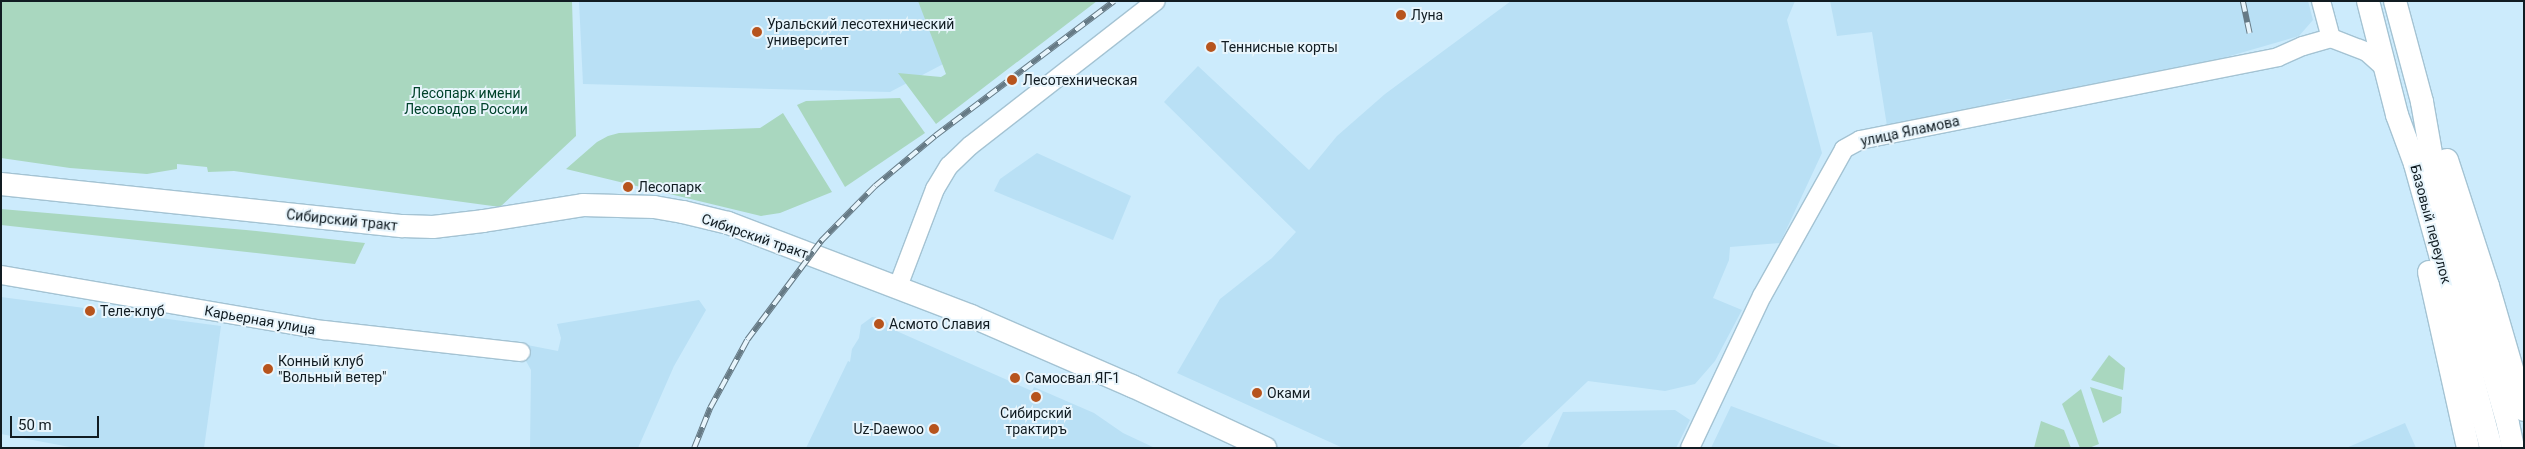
<!DOCTYPE html>
<meta charset="utf-8">
<style>
body{margin:0}
#map{position:relative;width:2525px;height:449px;overflow:hidden;background:#ccebfc;font-family:Roboto,sans-serif}
div>[style]{position:absolute}
[style*='--x']{left:calc(var(--x)*1px);top:calc(var(--y)*1px);width:calc(var(--w)*1px);rotate:calc(var(--a)*1deg)}
.built>*{inset:0;background:#b9e0f5}
.green>*{inset:0;background:#a9d7bf}
.roads{filter:drop-shadow(1px 0 #a4c3d3) drop-shadow(-1px 0 #a4c3d3) drop-shadow(0 1px #a4c3d3) drop-shadow(0 -1px #a4c3d3)}
.minor>*{height:18px;margin:-9px;padding:0 9px;transform-origin:9px;border-radius:9px;background:#fff}
.major>*{height:22px;margin:-11px;padding:0 11px;transform-origin:11px;border-radius:11px;background:#fff}
.rail>*{height:5.5px;margin-top:-2.75px;transform-origin:0;background:repeating-linear-gradient(90deg,#e8f5fc 0 11px,#667a85 0 22px);box-sizing:border-box;border-block:1px solid #667a85}
.dots>*{width:14px;height:14px;translate:-50% -50%;box-sizing:border-box;border:2px solid #e8f5fc;border-radius:50%}
span{translate:-50% -50%;white-space:nowrap;text-align:center;line-height:1.15;-webkit-text-stroke:4px #e8f5fc;paint-order:stroke}
.poi-label{font-size:14px;color:#111c22}
.left{translate:0 -50%;text-align:left}
.right{translate:-100% -50%;text-align:right}
.park-label{font-size:14px;color:#00422b}
.street-label{font-size:14px;color:#111c22}
.frame{position:absolute;inset:0;border:2px solid #111c22;pointer-events:none}
.scale{position:absolute;left:10px;top:416px;width:89px;height:22px;box-sizing:border-box;border:2px solid #111c22;border-top:0;padding-left:6px;font-size:15px;line-height:18px;white-space:nowrap;color:#111c22;-webkit-text-stroke:4px #e8f5fc;paint-order:stroke}
</style>
<div id="map">
<div class="built">
<div style="clip-path:polygon(579px 1px,920px 1px,947px 62px,890px 92px,583px 84px)"></div>
<div style="clip-path:polygon(1511px 1px,1795px 1px,1787px 20px,1822px 153px,1780px 243px,1730px 247px,1729px 260px,1713px 298px,1742px 310px,1715px 361px,1695px 384px,1665px 391px,1588px 381px,1518px 448px,1343px 448px,1177px 373px,1220px 299px,1272px 258px,1296px 232px,1164px 102px,1174px 91px,1198px 66px,1309px 170px,1337px 136px,1385px 94px)"></div>
<div style="clip-path:polygon(1830px 1px,2308px 1px,2313px 20px,2299px 36px,2171px 73px,2025px 100px,2007px 99px,1986px 107px,1887px 126px,1872px 32px,1837px 36px)"></div>
<div style="clip-path:polygon(1037px 153px,1131px 196px,1113px 240px,994px 191px,1000px 179px)"></div>
<div style="clip-path:polygon(1px 297px,221px 326px,204px 448px,75px 448px,1px 434px)"></div>
<div style="clip-path:polygon(699px 300px,706px 310px,674px 366px,638px 448px,530px 448px,531px 370px,526px 361px,519px 356px,522px 344px,558px 351px,561px 338px,557px 324px)"></div>
<div style="clip-path:polygon(872px 317px,885px 319px,892px 329px,1032px 391px,1034px 387px,1094px 413px,1123px 433px,1155px 448px,806px 448px,848px 361px,850px 362px,852px 349px,859px 338px,861px 325px)"></div>
<div style="clip-path:polygon(1731px 406px,1806px 434px,1844px 448px,1711px 448px)"></div>
<div style="clip-path:polygon(1675px 410px,1690px 420px,1676px 448px,1547px 448px,1563px 412px)"></div>
<div style="clip-path:polygon(2405px 423px,2416px 448px,2346px 448px)"></div>
</div>
<div class="green">
<div style="clip-path:polygon(1px 1px,572px 1px,576px 136px,500px 207px,234px 171px,208px 172px,207px 167px,177px 164px,177px 169px,147px 174px,70px 168px,1px 158px)"></div>
<div style="clip-path:polygon(918px 1px,1097px 1px,936px 124px,898px 73px,941px 77px,946px 74px)"></div>
<div style="clip-path:polygon(900px 98px,925px 133px,845px 187px,797px 105px,806px 101px)"></div>
<div style="clip-path:polygon(783px 113px,832px 192px,780px 213px,761px 216px,566px 169px,597px 142px,608px 136px,619px 133px,760px 128px)"></div>
<div style="clip-path:polygon(1px 209px,246px 230px,365px 243px,355px 264px,1px 225px)"></div>
<div style="clip-path:polygon(2109px 355px,2125px 368px,2123px 390px,2091px 380px)"></div>
<div style="clip-path:polygon(2090px 387px,2122px 397px,2121px 413px,2103px 423px)"></div>
<div style="clip-path:polygon(2081px 389px,2099px 444px,2089px 448px,2080px 448px,2062px 404px)"></div>
<div style="clip-path:polygon(2041px 421px,2064px 430px,2071px 448px,2034px 448px)"></div>
</div>
<div class="roads">
<div class="minor">
<div style="--x:2321;--y:1;--w:38;--a:75"></div>
<div style="--x:1;--y:275;--w:328;--a:9.7"></div>
<div style="--x:324;--y:330;--w:198;--a:6.4"></div>
<div style="--x:897;--y:289;--w:107;--a:-69.2"></div>
<div style="--x:935;--y:189;--w:27;--a:-59"></div>
<div style="--x:949;--y:166;--w:30;--a:-44"></div>
<div style="--x:971;--y:145;--w:234;--a:-37.9"></div>
<div style="--x:1690;--y:448;--w:168;--a:-64.7"></div>
<div style="--x:1762;--y:296;--w:168;--a:-60.8"></div>
<div style="--x:1844;--y:149;--w:18;--a:-29"></div>
<div style="--x:1860;--y:140;--w:426;--a:-11.2"></div>
<div style="--x:2278;--y:57;--w:27;--a:-24"></div>
<div style="--x:2303;--y:46;--w:29;--a:-16"></div>
<div style="--x:2331;--y:38;--w:39;--a:21"></div>
<div style="--x:2367;--y:52;--w:24;--a:42"></div>
</div>
<div class="major">
<div style="--x:2368;--y:1;--w:118;--a:75.7"></div>
<div style="--x:2397;--y:115;--w:52;--a:69.8"></div>
<div style="--x:2415;--y:164;--w:86;--a:74.5"></div>
<div style="--x:2438;--y:247;--w:208;--a:75.2"></div>
<div style="--x:2395;--y:1;--w:105;--a:75"></div>
<div style="--x:2422;--y:102;--w:58;--a:80"></div>
<div style="--x:2432;--y:159;--w:276;--a:74"></div>
<div style="--x:2508;--y:424;--w:25;--a:78"></div>
<div style="--x:2447;--y:160;--w:133;--a:72"></div>
<div style="--x:2488;--y:286;--w:129;--a:73.8"></div>
<div style="--x:1;--y:184;--w:404;--a:6"></div>
<div style="--x:403;--y:226;--w:30;--a:2"></div>
<div style="--x:433;--y:227;--w:50;--a:-6.8"></div>
<div style="--x:483;--y:221;--w:101;--a:-9.1"></div>
<div style="--x:583;--y:205;--w:71;--a:1.6"></div>
<div style="--x:654;--y:207;--w:29;--a:10"></div>
<div style="--x:683;--y:212;--w:46;--a:13.7"></div>
<div style="--x:728;--y:223;--w:260;--a:20.9"></div>
<div style="--x:971;--y:316;--w:176;--a:23.5"></div>
<div style="--x:1132;--y:386;--w:147;--a:25"></div>
<div style="--x:2429;--y:272;--w:180;--a:77.5"></div>
</div>
</div>
<div class="rail">
<div style="--x:2243;--y:1;--w:33;--a:78"></div>
<div style="--x:694;--y:448;--w:43;--a:-68.2"></div>
<div style="--x:710;--y:408;--w:77;--a:-61.4"></div>
<div style="--x:747;--y:340;--w:124;--a:-53.2"></div>
<div style="--x:821;--y:241;--w:77;--a:-45.5"></div>
<div style="--x:875;--y:186;--w:78;--a:-39.8"></div>
<div style="--x:935;--y:136;--w:224;--a:-37"></div>
</div>
<div class="dots">
<div style="left:1401px;top:15px;background:#b7541d"></div>
<div style="left:757px;top:32px;background:#b7541d"></div>
<div style="left:1211px;top:47px;background:#b7541d"></div>
<div style="left:1012px;top:80px;background:#b7541d"></div>
<div style="left:628px;top:187px;background:#b7541d"></div>
<div style="left:90px;top:311px;background:#b7541d"></div>
<div style="left:879px;top:324px;background:#b7541d"></div>
<div style="left:268px;top:369px;background:#b7541d"></div>
<div style="left:1015px;top:378px;background:#b7541d"></div>
<div style="left:1257px;top:393px;background:#b7541d"></div>
<div style="left:1036px;top:397px;background:#b7541d"></div>
<div style="left:934px;top:429px;background:#b7541d"></div>
</div>
<div class="poi-label">
<span class="left" style="left:1411px;top:15px">Луна</span>
<span class="left" style="left:767px;top:32px">Уральский лесотехнический<br>университет</span>
<span class="left" style="left:1221px;top:47px">Теннисные корты</span>
<span class="left" style="left:1023px;top:80px">Лесотехническая</span>
<span class="left" style="left:638px;top:187px">Лесопарк</span>
<span class="left" style="left:100px;top:311px">Теле-клуб</span>
<span class="left" style="left:889px;top:324px">Асмото Славия</span>
<span class="left" style="left:278px;top:369px">Конный клуб<br>"Вольный ветер"</span>
<span class="left" style="left:1025px;top:378px">Самосвал ЯГ-1</span>
<span class="left" style="left:1267px;top:393px">Оками</span>
<span style="left:1036px;top:421px">Сибирский<br>трактиръ</span>
<span class="right" style="left:924px;top:429px">Uz-Daewoo</span>
</div>
<div class="park-label">
<span style="left:466px;top:101px">Лесопарк имени<br>Лесоводов России</span>
</div>
<div class="street-label">
<span style="left:1910px;top:131px;rotate:-12deg">улица Яламова</span>
<span style="left:342px;top:220px;rotate:6deg">Сибирский тракт</span>
<span style="left:2431px;top:224px;rotate:75deg">Базовый переулок</span>
<span style="left:755px;top:236px;rotate:19deg">Сибирский тракт</span>
<span style="left:260px;top:320px;rotate:10deg">Карьерная улица</span>
</div>
<div class="frame"></div>
<div class="scale">50 m</div>
</div>
